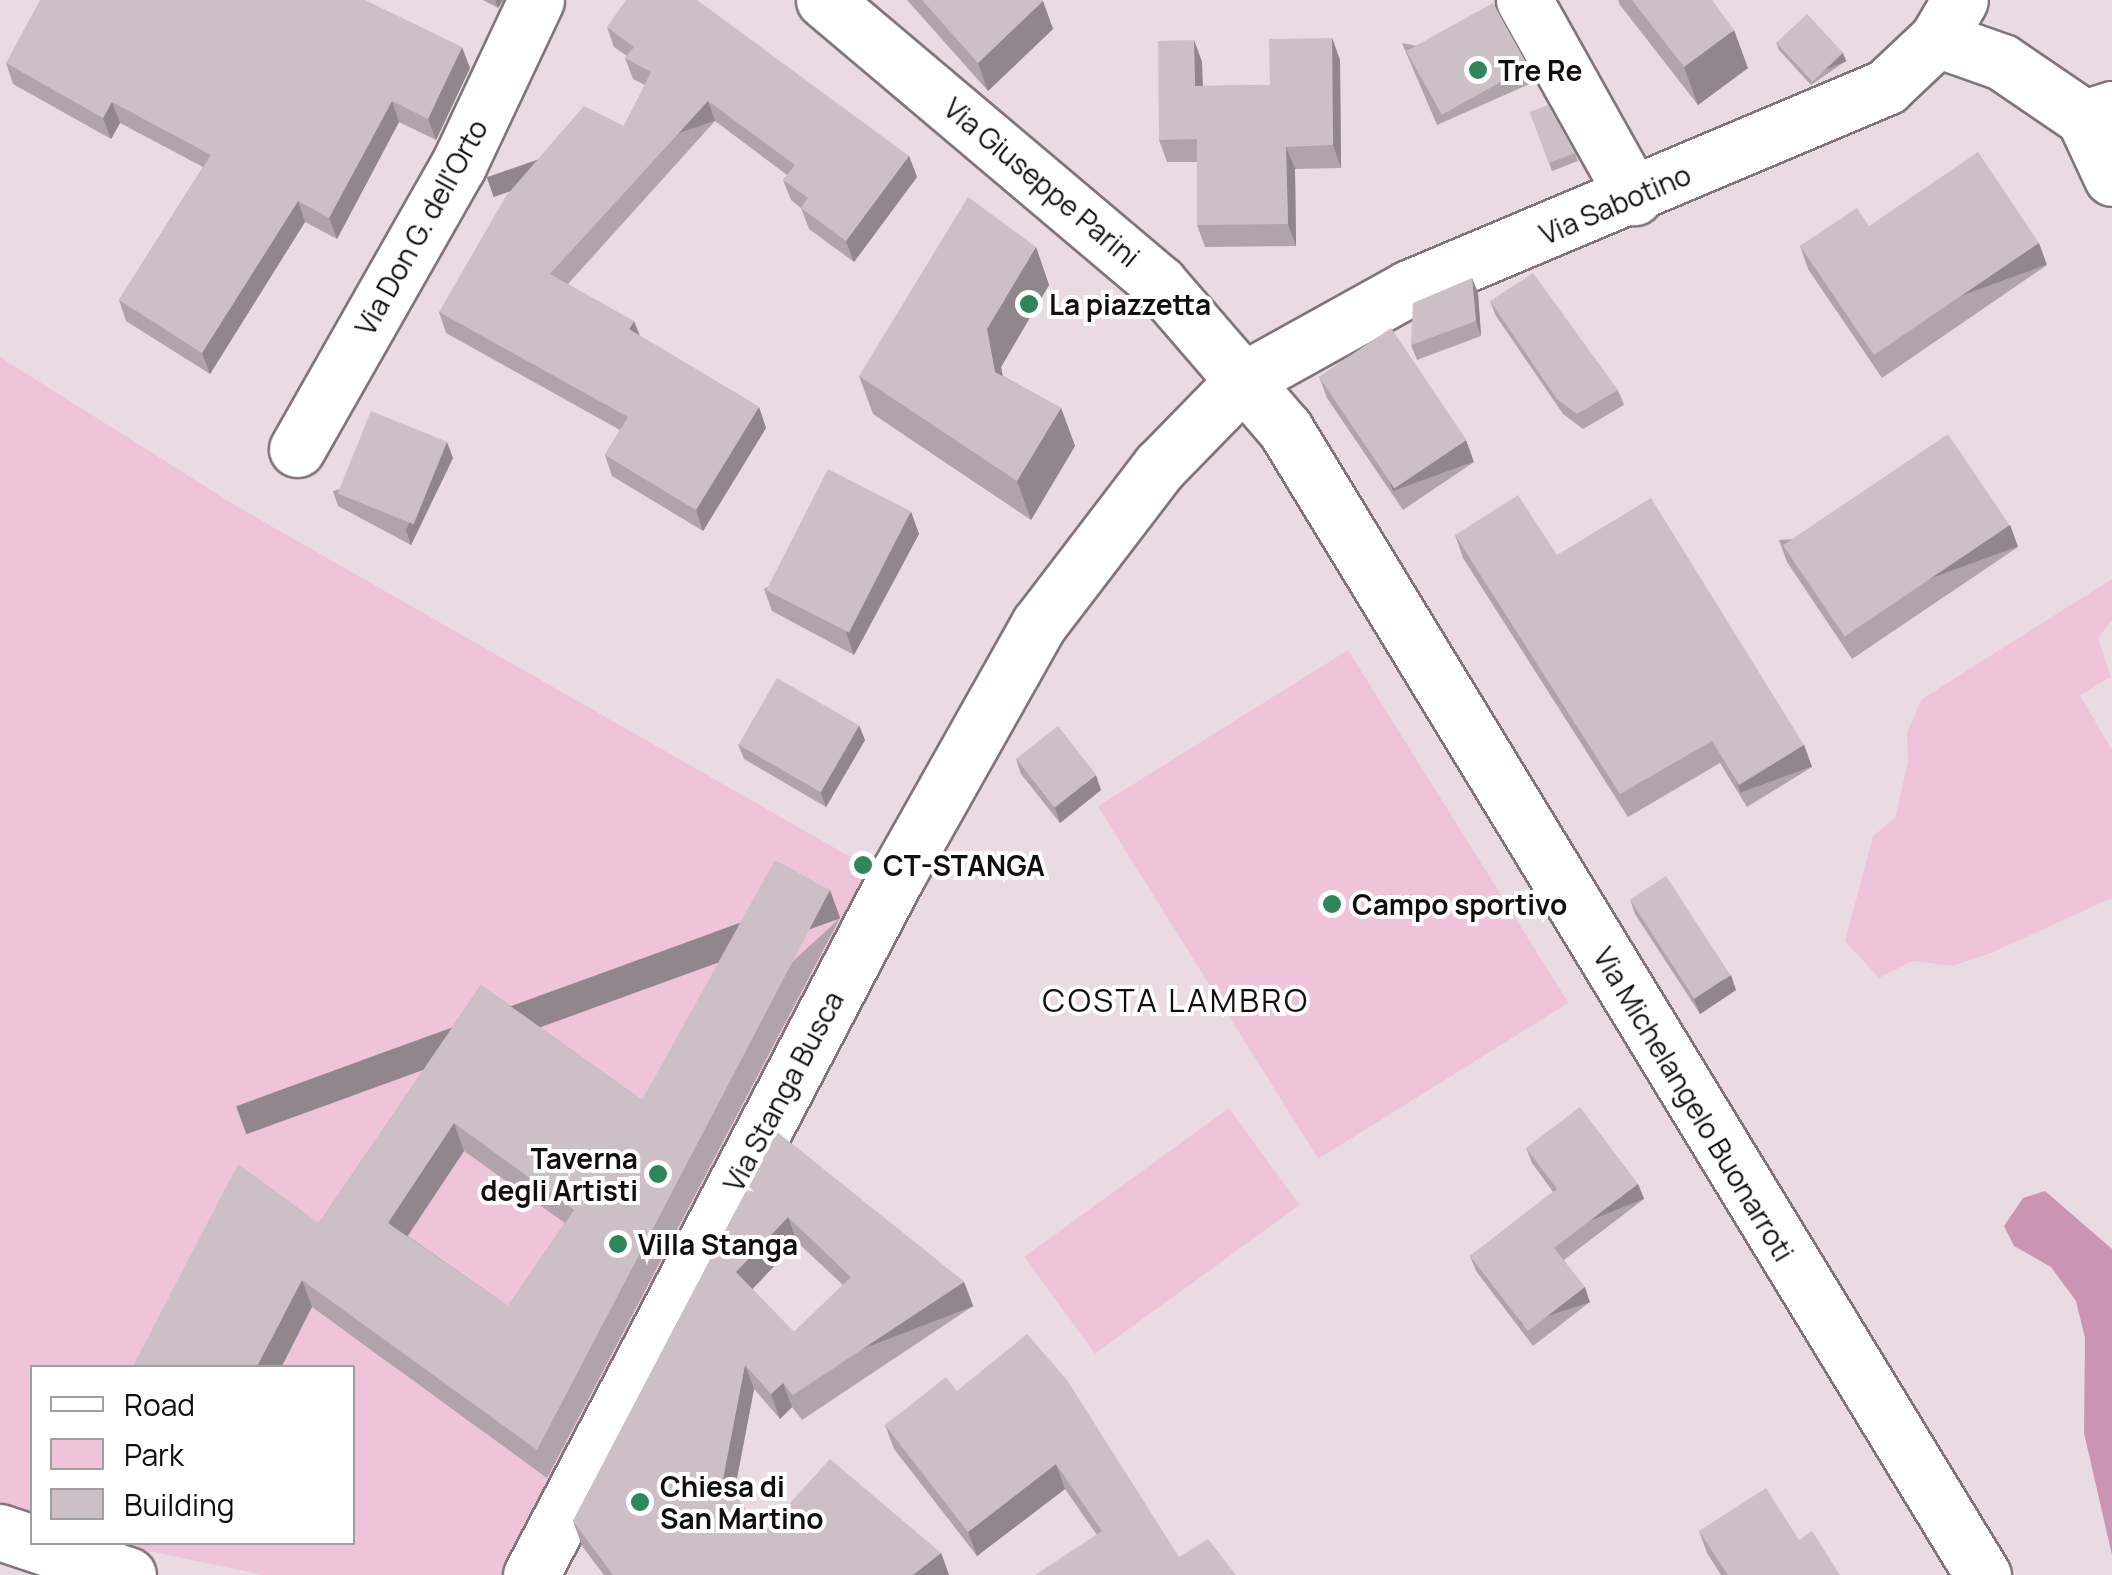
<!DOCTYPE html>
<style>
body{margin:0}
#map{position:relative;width:2112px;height:1575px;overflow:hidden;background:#eadbe3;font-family:Manrope,sans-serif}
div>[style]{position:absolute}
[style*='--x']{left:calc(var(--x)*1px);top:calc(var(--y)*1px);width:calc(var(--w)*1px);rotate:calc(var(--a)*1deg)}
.green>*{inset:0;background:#efc4db;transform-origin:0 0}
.forest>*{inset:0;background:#cb94b3}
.roads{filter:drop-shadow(2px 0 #81747b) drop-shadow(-2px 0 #81747b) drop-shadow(0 2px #81747b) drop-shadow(0 -2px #81747b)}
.minor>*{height:55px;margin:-27.5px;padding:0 27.5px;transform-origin:27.5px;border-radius:27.5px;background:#fff}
.wall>*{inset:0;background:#b0a4aa}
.shaded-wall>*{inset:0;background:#90868b;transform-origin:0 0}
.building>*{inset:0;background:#cdbfc6;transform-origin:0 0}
.dots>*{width:28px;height:28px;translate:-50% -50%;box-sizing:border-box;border:5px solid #fff;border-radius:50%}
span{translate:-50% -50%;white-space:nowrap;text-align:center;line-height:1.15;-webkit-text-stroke:8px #fff;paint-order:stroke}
.poi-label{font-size:28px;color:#120d0f;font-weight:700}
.left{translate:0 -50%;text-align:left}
.right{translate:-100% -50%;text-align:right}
.street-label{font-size:28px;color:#120d0f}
.quarter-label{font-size:32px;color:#120d0f;letter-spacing:2.5px}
.legend{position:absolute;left:30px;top:1365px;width:325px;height:180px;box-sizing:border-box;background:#fff;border:2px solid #a09e9f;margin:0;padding:12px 18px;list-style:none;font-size:30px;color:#120d0f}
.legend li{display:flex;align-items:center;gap:20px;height:50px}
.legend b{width:50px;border:2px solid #a09e9f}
</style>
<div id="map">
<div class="green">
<div style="clip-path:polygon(0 357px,238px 507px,882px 875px,507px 1575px,263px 1575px,110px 1543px,352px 1542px,352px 1368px,32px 1368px,32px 1520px,0 1507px)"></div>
<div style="clip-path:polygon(2112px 579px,2112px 620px,2098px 638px,2111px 677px,2080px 695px,2112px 750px,2112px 898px,1991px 953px,1952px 966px,1913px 961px,1879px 978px,1845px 941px,1873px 836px,1895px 818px,1908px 761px,1907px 732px,1922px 699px)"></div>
<div style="left:1348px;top:650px;width:416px;height:295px;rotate:58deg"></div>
<div style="left:1229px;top:1108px;width:120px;height:253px;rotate:54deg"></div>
</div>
<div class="forest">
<div style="clip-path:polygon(2045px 1191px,2112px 1249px,2112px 1555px,2084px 1433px,2085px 1338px,2076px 1301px,2051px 1267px,2014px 1246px,2004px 1226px,2023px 1198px)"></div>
</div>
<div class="roads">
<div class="minor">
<div style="--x:824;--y:0;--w:439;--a:40.2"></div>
<div style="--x:1159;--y:283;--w:193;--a:49.2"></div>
<div style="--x:1285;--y:429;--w:1342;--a:58.66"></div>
<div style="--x:1524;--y:0;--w:226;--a:60.8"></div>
<div style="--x:1937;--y:39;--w:69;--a:19.5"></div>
<div style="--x:2002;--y:62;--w:99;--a:34.3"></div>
<div style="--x:2084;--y:118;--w:29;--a:-18"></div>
<div style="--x:2084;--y:118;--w:66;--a:65"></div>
<div style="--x:297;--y:449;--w:326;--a:-60.4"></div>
<div style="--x:458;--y:166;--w:183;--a:-64.8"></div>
<div style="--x:0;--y:1532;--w:135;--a:18.6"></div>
<div style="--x:531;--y:1575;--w:791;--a:-62.37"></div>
<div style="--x:898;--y:874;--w:287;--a:-60.6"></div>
<div style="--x:1039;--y:624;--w:199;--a:-52.6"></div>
<div style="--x:1160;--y:466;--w:122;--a:-45.7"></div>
<div style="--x:1245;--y:379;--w:188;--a:-29"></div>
<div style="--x:1409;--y:288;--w:518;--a:-22.85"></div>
<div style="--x:1886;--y:87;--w:70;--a:-43.3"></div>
<div style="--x:1937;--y:39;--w:45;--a:-59.5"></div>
</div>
</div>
<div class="wall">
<div style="clip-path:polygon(483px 0,503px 0,498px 8px)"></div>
<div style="clip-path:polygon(907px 0,1042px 0,1053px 29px,988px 91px)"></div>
<div style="clip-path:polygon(1618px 0,1712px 0,1748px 68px,1698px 105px,1620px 5px)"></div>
<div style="clip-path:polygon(607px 27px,909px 156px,917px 177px,854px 262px,809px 229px,801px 208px,791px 200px,783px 180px,787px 175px,715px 121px,568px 284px,640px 336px,759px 407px,766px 428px,703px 531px,612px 476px,605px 455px,620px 430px,446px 333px,439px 312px,624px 126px,645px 85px,633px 79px,625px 58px,627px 56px,614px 47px)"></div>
<div style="clip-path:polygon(1332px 38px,1340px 60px,1341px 168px,1295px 169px,1296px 246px,1205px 247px,1197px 225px,1197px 162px,1167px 162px,1159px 140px,1194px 40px,1202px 62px,1203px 86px,1270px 85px)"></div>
<div style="clip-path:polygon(1776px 42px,1843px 53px,1846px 61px,1811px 85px,1779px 50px)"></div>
<div style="clip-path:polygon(1402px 43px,1529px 67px,1534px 82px,1437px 125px)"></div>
<div style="clip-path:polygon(6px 63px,470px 68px,436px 140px,399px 122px,337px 239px,305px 222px,210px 374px,126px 321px,119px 300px,203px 167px,120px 123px,111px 139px,13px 84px)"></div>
<div style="clip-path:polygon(1530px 112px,1575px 153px,1578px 161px,1552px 171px)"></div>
<div style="clip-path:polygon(1869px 226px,2047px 265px,1882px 378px,1808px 269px,1800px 246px)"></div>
<div style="clip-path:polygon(1036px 247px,1049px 285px,1001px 367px,1003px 376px,1061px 408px,1075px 446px,1031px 520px,873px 414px,859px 376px)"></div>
<div style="clip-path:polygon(1472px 278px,1478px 293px,1481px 336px,1417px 360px,1411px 345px)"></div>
<div style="clip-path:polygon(1490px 301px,1618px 390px,1624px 405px,1583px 429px,1563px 414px,1496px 316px)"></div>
<div style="clip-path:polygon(1319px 376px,1474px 462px,1403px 510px,1327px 398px)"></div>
<div style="clip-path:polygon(453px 458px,411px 545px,338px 506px,333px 491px)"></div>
<div style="clip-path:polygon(911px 512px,919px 534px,854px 655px,772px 611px,764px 589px)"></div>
<div style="clip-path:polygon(2010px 525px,2018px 547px,1852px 659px,1787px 562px,1779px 540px)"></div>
<div style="clip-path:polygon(1455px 535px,1557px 555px,1804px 745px,1812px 767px,1747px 807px,1720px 763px,1628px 817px,1463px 558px)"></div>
<div style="clip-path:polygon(865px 740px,826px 807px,744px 759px,738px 744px)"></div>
<div style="clip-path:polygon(1016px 759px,1101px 790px,1060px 823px,1021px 774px)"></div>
<div style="clip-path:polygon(1630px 899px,1736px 990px,1700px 1014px,1635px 914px)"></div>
<div style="clip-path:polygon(evenodd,840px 918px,547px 1478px,312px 1307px,132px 1368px,319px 1223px,481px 985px,642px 1100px,840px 918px,464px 1151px,565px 1223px,508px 1306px,408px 1236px,464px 1151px)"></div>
<div style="clip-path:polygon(evenodd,777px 1132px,964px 1282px,973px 1306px,802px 1420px,792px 1407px,780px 1419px,754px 1389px,734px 1494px,763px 1533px,941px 1553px,949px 1575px,604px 1575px,582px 1546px,573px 1521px,777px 1132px,797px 1242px,843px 1285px,794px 1332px,752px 1289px,797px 1242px)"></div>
<div style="clip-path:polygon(1526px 1148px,1638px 1184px,1644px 1199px,1564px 1260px,1590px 1302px,1533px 1346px,1476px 1271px,1470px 1256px,1553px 1192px,1532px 1163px)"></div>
<div style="clip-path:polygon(957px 1391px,1179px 1557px,1097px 1535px,1065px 1489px,977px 1556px,894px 1449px,885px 1425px)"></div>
<div style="clip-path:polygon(1699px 1531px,1799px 1540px,1840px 1575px,1721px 1575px,1707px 1553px)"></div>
</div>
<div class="shaded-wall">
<div style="clip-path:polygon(495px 0,503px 0,498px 8px)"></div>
<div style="clip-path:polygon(1043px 1px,1053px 29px,988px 91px,978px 63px)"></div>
<div style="clip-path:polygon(1734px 30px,1748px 68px,1698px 105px,1684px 67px)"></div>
<div style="clip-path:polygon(1332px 38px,1340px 60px,1341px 168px,1333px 145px)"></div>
<div style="clip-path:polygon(1194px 40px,1202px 62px,1203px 108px,1195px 86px)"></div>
<div style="clip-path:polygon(462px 47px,470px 68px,436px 140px,428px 119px)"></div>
<div style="left:1843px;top:53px;width:9px;height:42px;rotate:69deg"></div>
<div style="clip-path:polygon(392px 101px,399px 122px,337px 239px,329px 218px)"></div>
<div style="left:708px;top:101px;width:21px;height:234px;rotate:71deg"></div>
<div style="clip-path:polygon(112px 102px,120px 123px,111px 139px,103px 118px)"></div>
<div style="clip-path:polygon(1286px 147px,1295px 169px,1296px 246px,1288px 224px)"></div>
<div style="clip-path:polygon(909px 156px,917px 177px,854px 262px,846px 241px)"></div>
<div style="clip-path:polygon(298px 201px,305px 222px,210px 374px,202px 353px)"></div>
<div style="left:2039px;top:243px;width:23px;height:199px;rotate:70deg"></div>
<div style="clip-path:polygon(1036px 247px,1049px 285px,1001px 367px,1009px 411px,995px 372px,987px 329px)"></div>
<div style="clip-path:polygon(1472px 278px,1478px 293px,1481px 336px,1476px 321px)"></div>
<div style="clip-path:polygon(634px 321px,642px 341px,629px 329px)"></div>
<div style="clip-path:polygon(759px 407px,766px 428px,703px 531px,696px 510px)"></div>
<div style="clip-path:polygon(1061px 408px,1075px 446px,1031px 520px,1017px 481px)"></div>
<div style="left:1466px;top:440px;width:23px;height:86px;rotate:70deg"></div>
<div style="clip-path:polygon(447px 442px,453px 458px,411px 545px,406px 530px)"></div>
<div style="clip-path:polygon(911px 512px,919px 534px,854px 655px,846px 632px)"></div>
<div style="left:2010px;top:525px;width:23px;height:200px;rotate:70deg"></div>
<div style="clip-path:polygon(859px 725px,865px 740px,826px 807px,820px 791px)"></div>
<div style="left:1804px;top:745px;width:23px;height:76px;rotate:70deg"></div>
<div style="clip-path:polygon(1096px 775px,1101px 790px,1060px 823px,1055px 808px)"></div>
<div style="left:830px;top:890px;width:30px;height:632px;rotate:70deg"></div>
<div style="clip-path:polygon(1731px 975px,1736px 990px,1700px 1014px,1694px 999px)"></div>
<div style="clip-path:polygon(454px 1123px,464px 1151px,398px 1250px,388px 1223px)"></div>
<div style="left:1638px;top:1184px;width:16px;height:106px;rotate:68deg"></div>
<div style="clip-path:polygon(788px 1217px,797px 1242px,745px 1297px,736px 1272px)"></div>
<div style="clip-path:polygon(302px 1280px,312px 1307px,281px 1368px,256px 1368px)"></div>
<div style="left:964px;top:1282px;width:26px;height:205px;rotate:69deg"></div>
<div style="left:1585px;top:1287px;width:16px;height:72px;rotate:72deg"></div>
<div style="clip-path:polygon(745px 1365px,754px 1389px,732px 1504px,723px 1479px)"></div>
<div style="clip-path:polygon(783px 1383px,792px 1407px,780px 1419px,771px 1394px)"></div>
<div style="clip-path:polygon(1056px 1464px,1065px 1489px,977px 1556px,968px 1532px)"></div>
<div style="clip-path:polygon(941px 1553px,949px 1575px,913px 1575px)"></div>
</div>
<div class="building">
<div style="clip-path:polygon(40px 0,365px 0,462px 47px,428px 119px,392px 101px,329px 218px,298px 201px,202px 353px,119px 300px,211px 155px,112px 102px,103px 118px,6px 63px)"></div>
<div style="clip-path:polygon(626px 0,697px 0,909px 156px,846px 241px,801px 208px,808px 198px,783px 180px,795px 165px,708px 101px,550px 274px,634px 321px,629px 329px,759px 407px,696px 510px,605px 455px,628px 417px,439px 312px,506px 196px,584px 106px,624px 126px,651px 72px,625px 58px,634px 47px,607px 27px)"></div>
<div style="clip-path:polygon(922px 0,1042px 0,1043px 1px,978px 63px)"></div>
<div style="clip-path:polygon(1632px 0,1712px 0,1734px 30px,1684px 67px)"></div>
<div style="left:1493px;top:3px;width:73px;height:99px;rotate:61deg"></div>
<div style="left:1807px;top:14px;width:53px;height:42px;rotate:47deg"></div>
<div style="clip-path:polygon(1332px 38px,1333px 145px,1286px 147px,1288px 224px,1197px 225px,1197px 139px,1159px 140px,1158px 41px,1194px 40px,1195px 86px,1270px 85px,1269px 39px)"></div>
<div style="clip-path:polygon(1548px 105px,1575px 153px,1549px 163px,1530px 112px)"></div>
<div style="clip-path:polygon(1978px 152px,2039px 243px,1874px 355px,1800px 246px,1857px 208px,1869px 226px)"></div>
<div style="clip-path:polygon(968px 197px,1036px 247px,987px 329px,995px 372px,1061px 408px,1017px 481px,859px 376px)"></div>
<div style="clip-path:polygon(1533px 273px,1618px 390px,1577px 414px,1557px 399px,1490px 301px)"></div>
<div style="clip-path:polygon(1472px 278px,1476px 321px,1411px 345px,1413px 303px)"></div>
<div style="left:1391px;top:328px;width:135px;height:87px;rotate:56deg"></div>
<div style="left:371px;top:411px;width:82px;height:89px;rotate:22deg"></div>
<div style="left:1948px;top:434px;width:110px;height:199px;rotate:56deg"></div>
<div style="left:828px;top:469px;width:93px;height:136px;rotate:27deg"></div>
<div style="clip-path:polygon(1518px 495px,1557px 555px,1651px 498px,1804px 745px,1739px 785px,1712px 741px,1620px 794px,1455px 535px)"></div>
<div style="left:777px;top:678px;width:95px;height:77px;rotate:30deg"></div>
<div style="left:1058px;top:726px;width:62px;height:53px;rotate:52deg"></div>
<div style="clip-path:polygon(evenodd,775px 860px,830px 890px,537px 1450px,302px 1280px,256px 1368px,132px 1368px,238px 1164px,319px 1223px,481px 985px,642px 1100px,775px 860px,454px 1123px,574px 1210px,508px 1306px,388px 1223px,454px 1123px)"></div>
<div style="left:1666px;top:876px;width:118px;height:43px;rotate:57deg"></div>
<div style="clip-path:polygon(1580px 1107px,1638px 1184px,1554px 1248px,1585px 1287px,1528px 1331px,1470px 1256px,1557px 1189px,1526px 1148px)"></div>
<div style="clip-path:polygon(evenodd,777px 1132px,964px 1282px,793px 1395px,783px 1383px,771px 1394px,745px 1365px,723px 1479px,763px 1533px,830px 1459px,941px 1553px,913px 1575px,613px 1575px,573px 1521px,777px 1132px,788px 1217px,851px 1277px,794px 1332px,736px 1272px,788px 1217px)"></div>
<div style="clip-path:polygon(1027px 1334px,1067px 1380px,1179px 1557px,1208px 1539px,1236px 1575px,1035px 1575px,1102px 1531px,1056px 1464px,968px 1532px,885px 1425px,946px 1377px,957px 1391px)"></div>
<div style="clip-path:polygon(1766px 1488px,1799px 1540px,1812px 1531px,1840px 1575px,1728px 1575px,1699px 1531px)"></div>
</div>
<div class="dots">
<div style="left:1478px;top:70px;background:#2f865b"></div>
<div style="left:1029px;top:304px;background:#2f865b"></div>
<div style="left:863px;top:865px;background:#2f865b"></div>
<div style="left:1332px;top:904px;background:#2f865b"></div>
<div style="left:658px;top:1174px;background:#2f865b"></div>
<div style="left:618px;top:1244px;background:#2f865b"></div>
<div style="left:640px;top:1502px;background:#2f865b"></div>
</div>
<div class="poi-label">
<span class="left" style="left:1498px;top:70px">Tre Re</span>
<span class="left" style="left:1049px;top:304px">La piazzetta</span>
<span class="left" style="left:883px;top:865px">CT-STANGA</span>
<span class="left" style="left:1352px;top:904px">Campo sportivo</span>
<span class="right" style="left:638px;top:1174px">Taverna<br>degli Artisti</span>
<span class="left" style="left:638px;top:1244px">Villa Stanga</span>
<span class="left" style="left:660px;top:1502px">Chiesa di<br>San Martino</span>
</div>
<div class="street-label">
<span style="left:1042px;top:182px;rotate:40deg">Via Giuseppe Parini</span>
<span style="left:1615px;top:204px;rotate:-23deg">Via Sabotino</span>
<span style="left:421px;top:227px;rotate:-61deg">Via Don G. dell'Orto</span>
<span style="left:783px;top:1091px;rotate:-62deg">Via Stanga Busca</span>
<span style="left:1694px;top:1104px;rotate:59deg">Via Michelangelo Buonarroti</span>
</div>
<div class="quarter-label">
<span style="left:1176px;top:1000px">COSTA LAMBRO</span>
</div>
<ul class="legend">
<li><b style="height:12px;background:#fff"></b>Road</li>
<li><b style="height:28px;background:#efc4db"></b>Park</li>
<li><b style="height:28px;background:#cdbfc6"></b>Building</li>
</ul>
</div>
